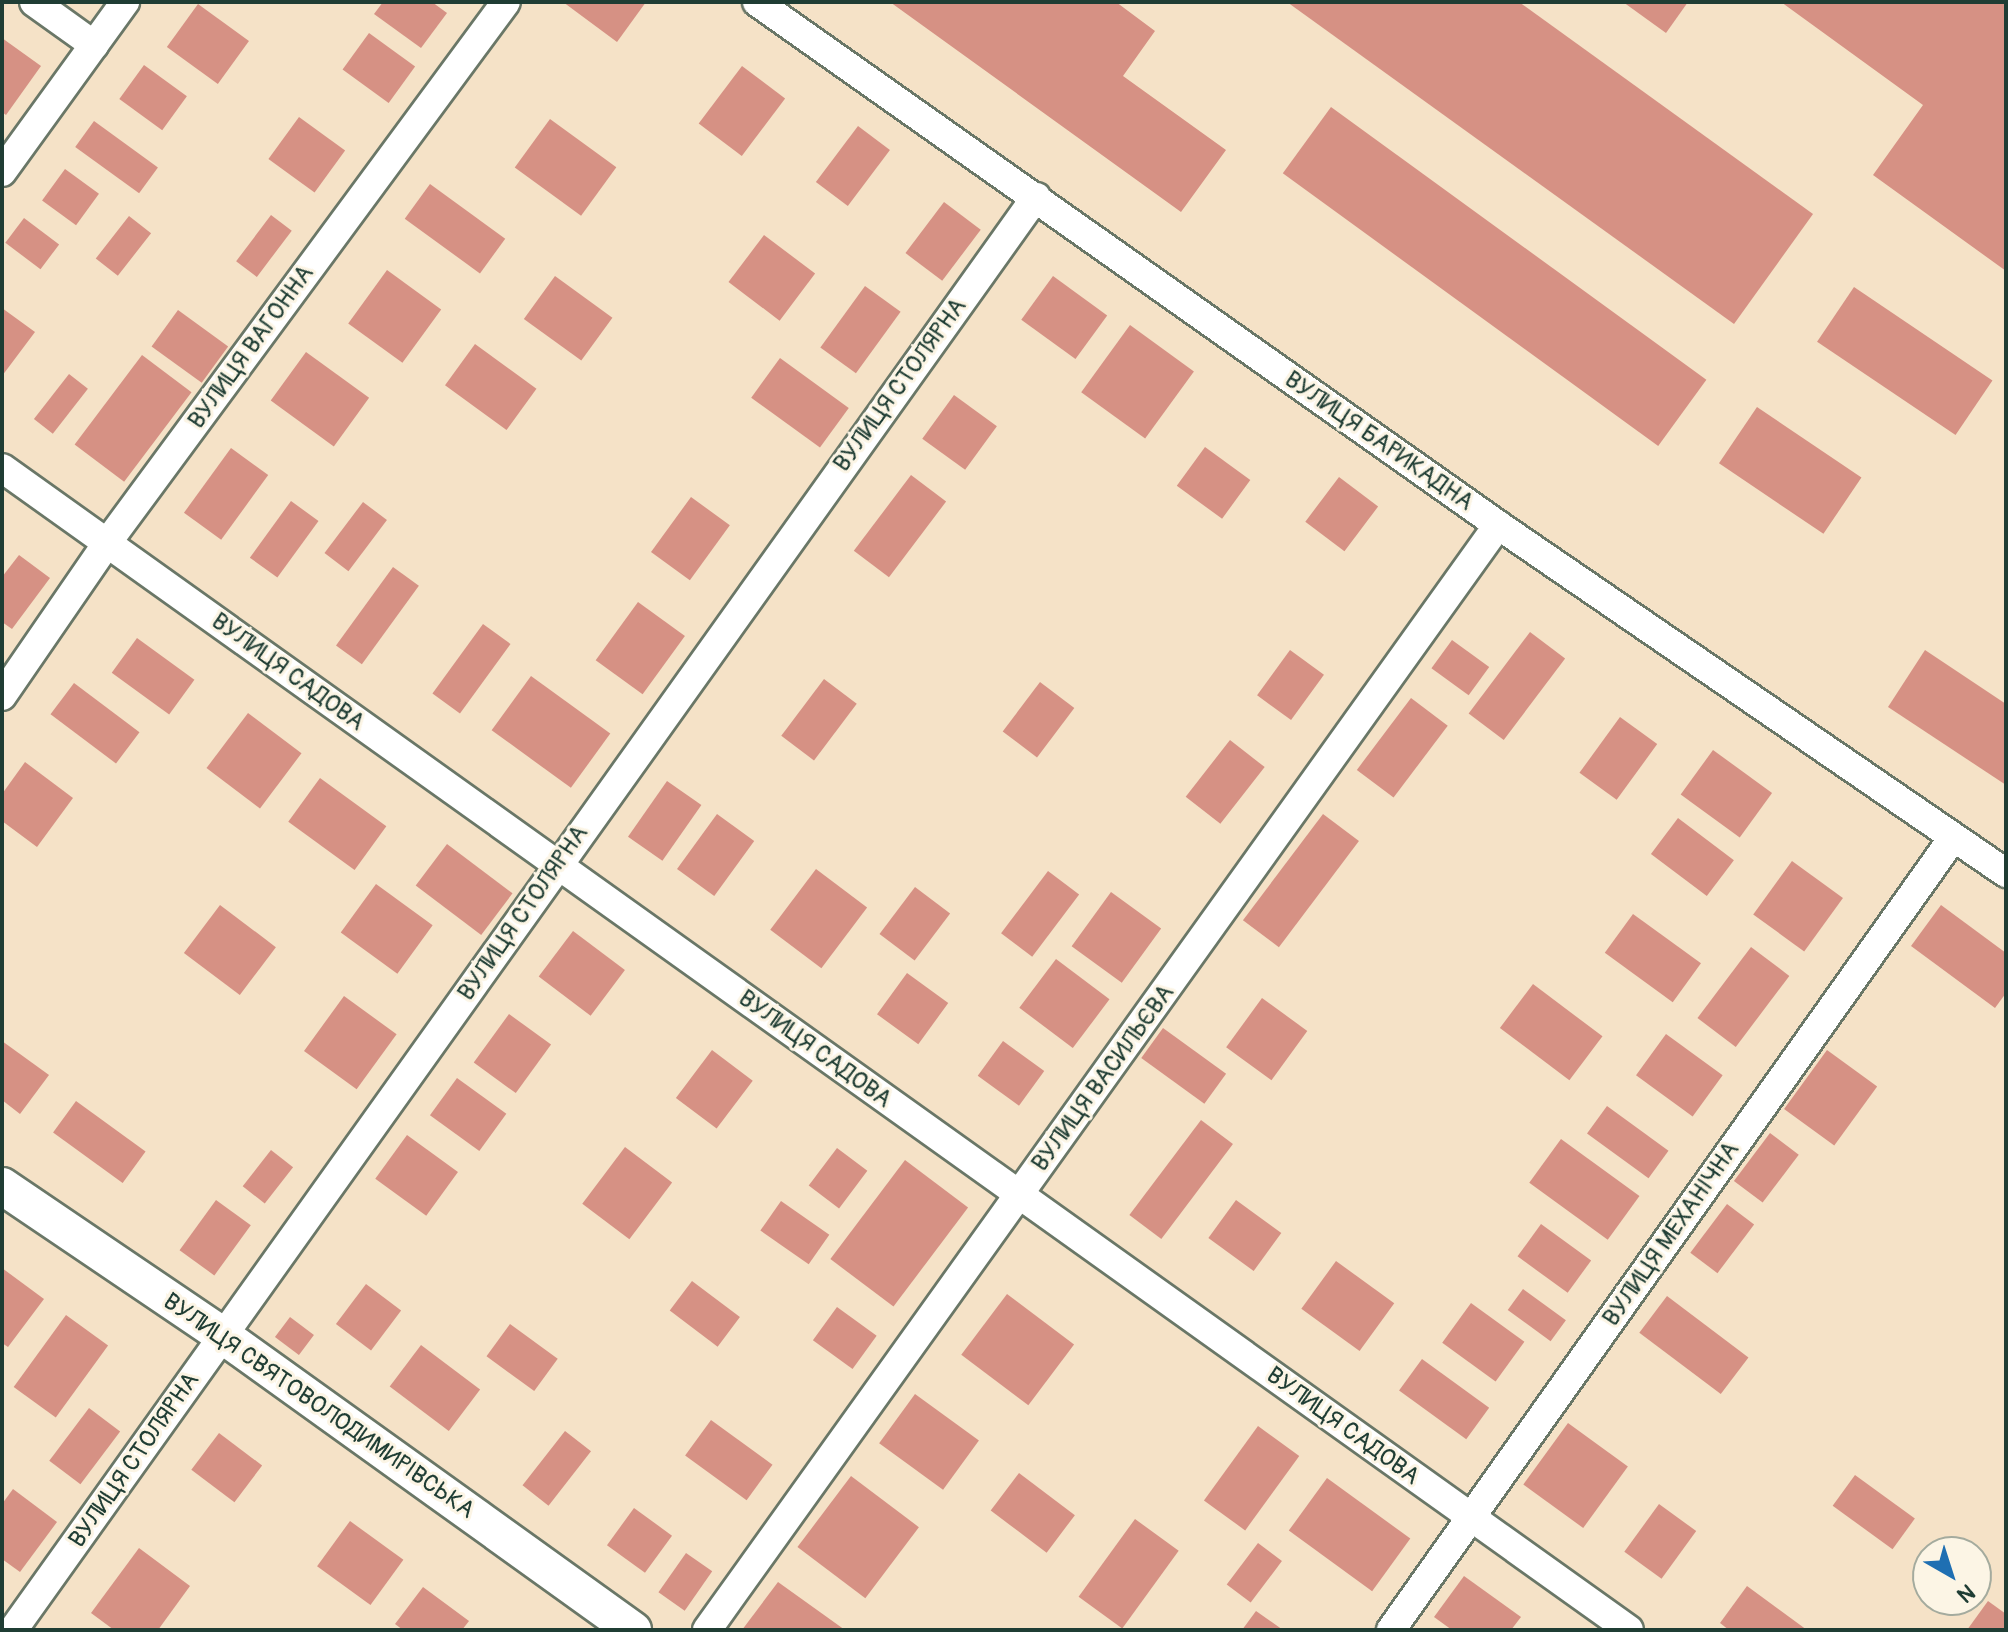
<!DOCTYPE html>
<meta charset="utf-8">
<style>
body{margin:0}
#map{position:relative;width:2008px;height:1632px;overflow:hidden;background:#f5e2c7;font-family:Pangolin,sans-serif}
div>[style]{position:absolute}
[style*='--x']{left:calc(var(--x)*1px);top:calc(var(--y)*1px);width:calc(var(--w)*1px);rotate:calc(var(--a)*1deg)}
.building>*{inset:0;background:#d69184;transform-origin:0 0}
.roads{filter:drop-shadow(2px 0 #6a7767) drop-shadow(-2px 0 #6a7767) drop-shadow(0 2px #6a7767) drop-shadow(0 -2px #6a7767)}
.minor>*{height:28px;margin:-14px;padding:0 14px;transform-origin:14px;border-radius:14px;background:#fff}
.tertiary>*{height:36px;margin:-18px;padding:0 18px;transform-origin:18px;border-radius:18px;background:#fff}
span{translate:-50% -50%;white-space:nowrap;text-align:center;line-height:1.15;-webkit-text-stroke:6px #fcf5e5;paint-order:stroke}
.street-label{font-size:24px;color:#1f3d34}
.frame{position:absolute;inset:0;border:4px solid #1f3d34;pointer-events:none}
.north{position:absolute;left:1912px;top:1536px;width:80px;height:80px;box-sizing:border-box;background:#fcf5e5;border:2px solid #a4ab9e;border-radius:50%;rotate:141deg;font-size:22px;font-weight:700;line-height:32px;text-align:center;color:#1f3d34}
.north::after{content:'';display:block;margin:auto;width:28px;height:36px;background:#1f6fb2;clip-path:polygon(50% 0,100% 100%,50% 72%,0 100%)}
</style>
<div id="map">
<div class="building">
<div style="clip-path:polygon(383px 2px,432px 2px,447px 13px,421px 48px,374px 14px)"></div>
<div style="clip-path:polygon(563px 2px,646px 2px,617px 42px)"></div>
<div style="clip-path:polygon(890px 2px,1116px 2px,1155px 31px,1123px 76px,1226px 150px,1181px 212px)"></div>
<div style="clip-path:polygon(1287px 2px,1519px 2px,1813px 214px,1734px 324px)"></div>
<div style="clip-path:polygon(1623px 2px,1688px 2px,1666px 33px)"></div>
<div style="clip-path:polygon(1781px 2px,2006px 2px,2006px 271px,1873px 175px,1923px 105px)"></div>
<div style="left:198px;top:4px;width:63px;height:53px;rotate:36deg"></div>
<div style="left:369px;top:33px;width:57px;height:45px;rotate:36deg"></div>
<div style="clip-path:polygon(2px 38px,41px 66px,6px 115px,2px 112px)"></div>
<div style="left:144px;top:65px;width:53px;height:42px;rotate:36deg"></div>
<div style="left:742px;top:66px;width:54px;height:72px;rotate:37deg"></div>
<div style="left:1331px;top:107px;width:464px;height:82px;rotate:36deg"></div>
<div style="left:299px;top:117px;width:57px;height:52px;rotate:36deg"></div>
<div style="left:550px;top:119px;width:82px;height:60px;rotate:36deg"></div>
<div style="left:94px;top:121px;width:79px;height:32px;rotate:36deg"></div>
<div style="left:858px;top:126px;width:40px;height:70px;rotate:37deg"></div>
<div style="left:65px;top:169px;width:42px;height:39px;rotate:36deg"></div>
<div style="left:430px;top:184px;width:93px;height:43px;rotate:36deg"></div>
<div style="left:944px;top:202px;width:46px;height:64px;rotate:37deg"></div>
<div style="left:271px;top:215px;width:26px;height:58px;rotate:37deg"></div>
<div style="left:129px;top:216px;width:28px;height:54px;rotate:38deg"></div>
<div style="left:24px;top:218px;width:44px;height:31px;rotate:37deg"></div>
<div style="left:764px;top:235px;width:64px;height:59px;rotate:37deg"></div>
<div style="left:387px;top:270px;width:67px;height:66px;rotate:36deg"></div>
<div style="left:555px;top:276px;width:71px;height:53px;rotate:36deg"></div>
<div style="left:1053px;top:276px;width:67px;height:54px;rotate:36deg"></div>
<div style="left:865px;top:286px;width:44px;height:76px;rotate:36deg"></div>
<div style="left:1854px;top:287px;width:167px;height:66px;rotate:34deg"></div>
<div style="clip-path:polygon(2px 308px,35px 332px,2px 376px)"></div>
<div style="left:178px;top:310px;width:62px;height:45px;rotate:36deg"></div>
<div style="left:1130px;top:325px;width:79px;height:83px;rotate:36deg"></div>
<div style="left:475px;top:344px;width:76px;height:51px;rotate:36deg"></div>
<div style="left:306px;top:352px;width:78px;height:60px;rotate:36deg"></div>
<div style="left:142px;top:355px;width:62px;height:112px;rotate:37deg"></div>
<div style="left:780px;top:358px;width:85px;height:49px;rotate:36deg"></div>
<div style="left:69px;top:374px;width:24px;height:57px;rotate:38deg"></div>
<div style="left:954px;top:395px;width:53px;height:54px;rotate:36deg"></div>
<div style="left:1757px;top:407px;width:126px;height:68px;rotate:34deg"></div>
<div style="left:1205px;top:447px;width:56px;height:48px;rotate:36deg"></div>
<div style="left:231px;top:448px;width:46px;height:80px;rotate:36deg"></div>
<div style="left:911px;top:475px;width:44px;height:95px;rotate:37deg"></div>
<div style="left:1339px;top:477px;width:49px;height:56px;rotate:37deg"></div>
<div style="left:691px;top:497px;width:48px;height:68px;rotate:36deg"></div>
<div style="left:291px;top:501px;width:34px;height:70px;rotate:36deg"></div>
<div style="left:363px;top:502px;width:30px;height:64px;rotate:37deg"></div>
<div style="clip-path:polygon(19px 555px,50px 578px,12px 629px,2px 622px,2px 577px)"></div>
<div style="left:393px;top:567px;width:32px;height:97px;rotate:36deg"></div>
<div style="left:638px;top:602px;width:58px;height:72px;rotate:36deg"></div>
<div style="left:483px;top:624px;width:34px;height:86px;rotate:36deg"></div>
<div style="left:1530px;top:632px;width:44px;height:102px;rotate:37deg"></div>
<div style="left:137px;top:638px;width:71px;height:43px;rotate:36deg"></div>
<div style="left:1452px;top:640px;width:46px;height:35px;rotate:36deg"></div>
<div style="left:1290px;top:650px;width:42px;height:56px;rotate:36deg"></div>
<div style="clip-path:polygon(1925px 650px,2006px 704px,2006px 785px,1888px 707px)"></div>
<div style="left:531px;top:676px;width:98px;height:67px;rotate:36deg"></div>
<div style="left:824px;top:679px;width:41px;height:71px;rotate:37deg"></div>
<div style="left:1040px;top:682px;width:43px;height:62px;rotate:37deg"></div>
<div style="left:74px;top:683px;width:82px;height:39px;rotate:37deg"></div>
<div style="left:1411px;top:698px;width:46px;height:90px;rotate:37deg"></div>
<div style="left:248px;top:713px;width:67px;height:69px;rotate:37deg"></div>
<div style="left:1620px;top:717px;width:46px;height:69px;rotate:36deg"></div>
<div style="left:1230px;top:740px;width:44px;height:72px;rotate:38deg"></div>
<div style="left:1713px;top:750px;width:73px;height:55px;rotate:36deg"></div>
<div style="clip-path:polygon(25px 762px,73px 798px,37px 847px,2px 821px,2px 794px)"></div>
<div style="left:320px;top:778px;width:82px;height:54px;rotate:36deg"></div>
<div style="left:667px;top:781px;width:42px;height:68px;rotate:35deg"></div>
<div style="left:717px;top:814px;width:46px;height:68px;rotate:36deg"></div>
<div style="left:1323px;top:814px;width:45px;height:133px;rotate:37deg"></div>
<div style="left:1678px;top:818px;width:70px;height:45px;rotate:37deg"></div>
<div style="left:447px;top:844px;width:82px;height:52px;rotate:37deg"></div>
<div style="left:1792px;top:861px;width:63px;height:66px;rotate:36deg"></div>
<div style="left:816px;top:869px;width:64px;height:76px;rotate:37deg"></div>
<div style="left:1048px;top:871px;width:39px;height:78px;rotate:37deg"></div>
<div style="left:376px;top:884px;width:70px;height:60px;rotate:36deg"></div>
<div style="left:915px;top:887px;width:44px;height:59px;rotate:37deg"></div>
<div style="left:1111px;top:892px;width:62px;height:67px;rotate:36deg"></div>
<div style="left:220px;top:905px;width:70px;height:60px;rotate:37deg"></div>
<div style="clip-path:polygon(1941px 905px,2006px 953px,2006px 993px,1995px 1008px,1911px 946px)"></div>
<div style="left:1633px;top:914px;width:84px;height:48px;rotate:36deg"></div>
<div style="left:573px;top:931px;width:65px;height:57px;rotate:37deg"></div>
<div style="left:1751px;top:947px;width:48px;height:89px;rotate:37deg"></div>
<div style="left:1056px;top:959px;width:67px;height:61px;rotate:37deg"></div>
<div style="left:907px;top:973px;width:51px;height:51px;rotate:36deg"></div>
<div style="left:1533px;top:984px;width:87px;height:55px;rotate:37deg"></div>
<div style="left:344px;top:996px;width:65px;height:68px;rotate:36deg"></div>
<div style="left:1262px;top:998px;width:56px;height:61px;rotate:36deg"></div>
<div style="left:509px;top:1014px;width:52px;height:60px;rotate:36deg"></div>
<div style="left:1163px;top:1028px;width:78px;height:37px;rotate:36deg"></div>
<div style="left:1666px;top:1034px;width:70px;height:51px;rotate:36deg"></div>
<div style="clip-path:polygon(2px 1041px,49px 1075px,20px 1114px,2px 1100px)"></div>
<div style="left:1003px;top:1041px;width:51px;height:43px;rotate:36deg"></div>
<div style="left:712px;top:1050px;width:51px;height:60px;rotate:37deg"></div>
<div style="left:1827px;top:1050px;width:62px;height:73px;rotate:36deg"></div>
<div style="left:457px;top:1078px;width:61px;height:46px;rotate:36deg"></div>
<div style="left:76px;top:1101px;width:86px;height:39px;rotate:36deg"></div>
<div style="left:1607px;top:1106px;width:76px;height:34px;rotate:36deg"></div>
<div style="left:1201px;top:1120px;width:40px;height:119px;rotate:37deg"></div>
<div style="left:1770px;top:1133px;width:36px;height:60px;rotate:37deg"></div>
<div style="left:407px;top:1135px;width:63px;height:54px;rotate:36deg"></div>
<div style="left:1561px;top:1139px;width:97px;height:54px;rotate:36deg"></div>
<div style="left:625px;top:1147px;width:59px;height:71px;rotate:37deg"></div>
<div style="left:837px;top:1148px;width:38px;height:47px;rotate:37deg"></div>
<div style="left:271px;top:1150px;width:28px;height:46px;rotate:38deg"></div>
<div style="left:905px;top:1160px;width:79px;height:124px;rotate:37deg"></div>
<div style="left:216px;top:1200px;width:43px;height:62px;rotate:36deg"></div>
<div style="left:1236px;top:1200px;width:56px;height:47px;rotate:36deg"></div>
<div style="left:781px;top:1201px;width:59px;height:36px;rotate:35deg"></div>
<div style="left:1727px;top:1204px;width:34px;height:61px;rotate:37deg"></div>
<div style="left:1541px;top:1224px;width:62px;height:40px;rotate:36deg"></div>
<div style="left:1336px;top:1261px;width:72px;height:59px;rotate:36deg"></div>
<div style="clip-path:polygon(2px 1268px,44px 1299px,8px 1347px,2px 1343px)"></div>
<div style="left:692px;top:1281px;width:60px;height:37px;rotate:37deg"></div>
<div style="left:366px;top:1284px;width:44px;height:50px;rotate:37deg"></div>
<div style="left:1523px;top:1289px;width:53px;height:26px;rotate:36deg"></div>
<div style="left:1007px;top:1294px;width:84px;height:76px;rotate:37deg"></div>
<div style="left:1667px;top:1296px;width:102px;height:46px;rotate:37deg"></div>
<div style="left:1471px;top:1303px;width:66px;height:49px;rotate:36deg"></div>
<div style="left:837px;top:1307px;width:49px;height:41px;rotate:36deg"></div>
<div style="left:66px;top:1315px;width:52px;height:89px;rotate:36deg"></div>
<div style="left:290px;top:1317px;width:30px;height:25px;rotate:37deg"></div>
<div style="left:510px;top:1324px;width:59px;height:40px;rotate:36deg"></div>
<div style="left:421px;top:1345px;width:74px;height:52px;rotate:37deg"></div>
<div style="left:1422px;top:1359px;width:83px;height:39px;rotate:36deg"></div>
<div style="left:915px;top:1394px;width:79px;height:61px;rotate:36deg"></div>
<div style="left:89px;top:1408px;width:39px;height:66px;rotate:37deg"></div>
<div style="left:711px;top:1420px;width:76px;height:44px;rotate:36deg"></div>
<div style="left:1568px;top:1423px;width:74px;height:76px;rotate:36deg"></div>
<div style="left:1258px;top:1426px;width:51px;height:92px;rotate:36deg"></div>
<div style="left:565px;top:1431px;width:33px;height:69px;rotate:38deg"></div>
<div style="left:219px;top:1433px;width:54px;height:46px;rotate:37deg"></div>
<div style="left:1019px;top:1473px;width:70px;height:47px;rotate:37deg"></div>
<div style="left:1855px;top:1475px;width:74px;height:38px;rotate:36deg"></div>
<div style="left:851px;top:1476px;width:85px;height:89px;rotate:37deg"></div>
<div style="left:1327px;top:1478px;width:103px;height:65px;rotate:36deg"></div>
<div style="clip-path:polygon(13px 1489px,57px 1522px,20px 1572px,2px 1559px,2px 1504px)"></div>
<div style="left:1659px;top:1504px;width:46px;height:59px;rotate:36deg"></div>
<div style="left:634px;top:1508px;width:47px;height:46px;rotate:36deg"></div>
<div style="left:1135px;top:1519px;width:54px;height:96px;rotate:36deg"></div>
<div style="left:350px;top:1521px;width:66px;height:56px;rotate:36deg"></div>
<div style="left:1258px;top:1543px;width:30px;height:52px;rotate:37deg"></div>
<div style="clip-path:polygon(139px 1548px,190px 1586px,158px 1630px,114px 1630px,91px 1613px)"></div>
<div style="left:686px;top:1553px;width:32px;height:48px;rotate:35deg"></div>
<div style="clip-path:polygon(1464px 1576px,1521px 1617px,1511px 1630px,1452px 1630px,1434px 1617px)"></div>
<div style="clip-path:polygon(778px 1582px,845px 1630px,742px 1630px)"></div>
<div style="clip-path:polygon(1747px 1586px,1807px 1630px,1729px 1630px,1720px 1623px)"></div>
<div style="clip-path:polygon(423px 1587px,469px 1621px,462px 1630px,403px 1630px,395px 1624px)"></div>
<div style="clip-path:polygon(1988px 1601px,2006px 1614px,2006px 1629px,1967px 1630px)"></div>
<div style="clip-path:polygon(1256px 1611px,1283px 1630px,1242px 1630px)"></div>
</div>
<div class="roads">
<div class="minor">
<div style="--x:34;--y:2;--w:74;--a:35.6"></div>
<div style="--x:757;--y:2;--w:907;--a:35.21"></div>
<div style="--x:1498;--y:525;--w:616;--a:34.41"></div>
<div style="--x:2;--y:172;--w:210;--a:-54.1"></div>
<div style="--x:2;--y:468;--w:1999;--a:35.53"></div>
<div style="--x:2;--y:696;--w:186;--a:-55.5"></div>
<div style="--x:107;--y:543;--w:672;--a:-53.59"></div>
<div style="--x:13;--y:1630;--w:1761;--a:-54.48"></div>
<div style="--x:707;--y:1630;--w:1359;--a:-54.4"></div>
<div style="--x:1391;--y:1630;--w:970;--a:-54.65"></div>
</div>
<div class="tertiary">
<div style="--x:2;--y:1186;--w:266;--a:34.1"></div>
<div style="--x:222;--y:1335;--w:506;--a:35.67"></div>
</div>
</div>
<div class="street-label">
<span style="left:251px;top:347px;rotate:-54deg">ВУЛИЦЯ ВАГОННА</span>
<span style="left:900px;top:385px;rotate:-54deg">ВУЛИЦЯ СТОЛЯРНА</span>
<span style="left:1379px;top:441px;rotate:35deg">ВУЛИЦЯ БАРИКАДНА</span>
<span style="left:288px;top:672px;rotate:36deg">ВУЛИЦЯ САДОВА</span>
<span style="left:523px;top:913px;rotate:-55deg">ВУЛИЦЯ СТОЛЯРНА</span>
<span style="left:815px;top:1049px;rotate:36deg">ВУЛИЦЯ САДОВА</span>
<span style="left:1103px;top:1078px;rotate:-54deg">ВУЛИЦЯ ВАСИЛЬЄВА</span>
<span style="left:1671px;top:1234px;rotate:-55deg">ВУЛИЦЯ МЕХАНІЧНА</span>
<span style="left:319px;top:1406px;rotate:35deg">ВУЛИЦЯ СВЯТОВОЛОДИМИРІВСЬКА</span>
<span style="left:1343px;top:1426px;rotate:36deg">ВУЛИЦЯ САДОВА</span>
<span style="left:134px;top:1460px;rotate:-55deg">ВУЛИЦЯ СТОЛЯРНА</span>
</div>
<div class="frame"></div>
<div class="north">N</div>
</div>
